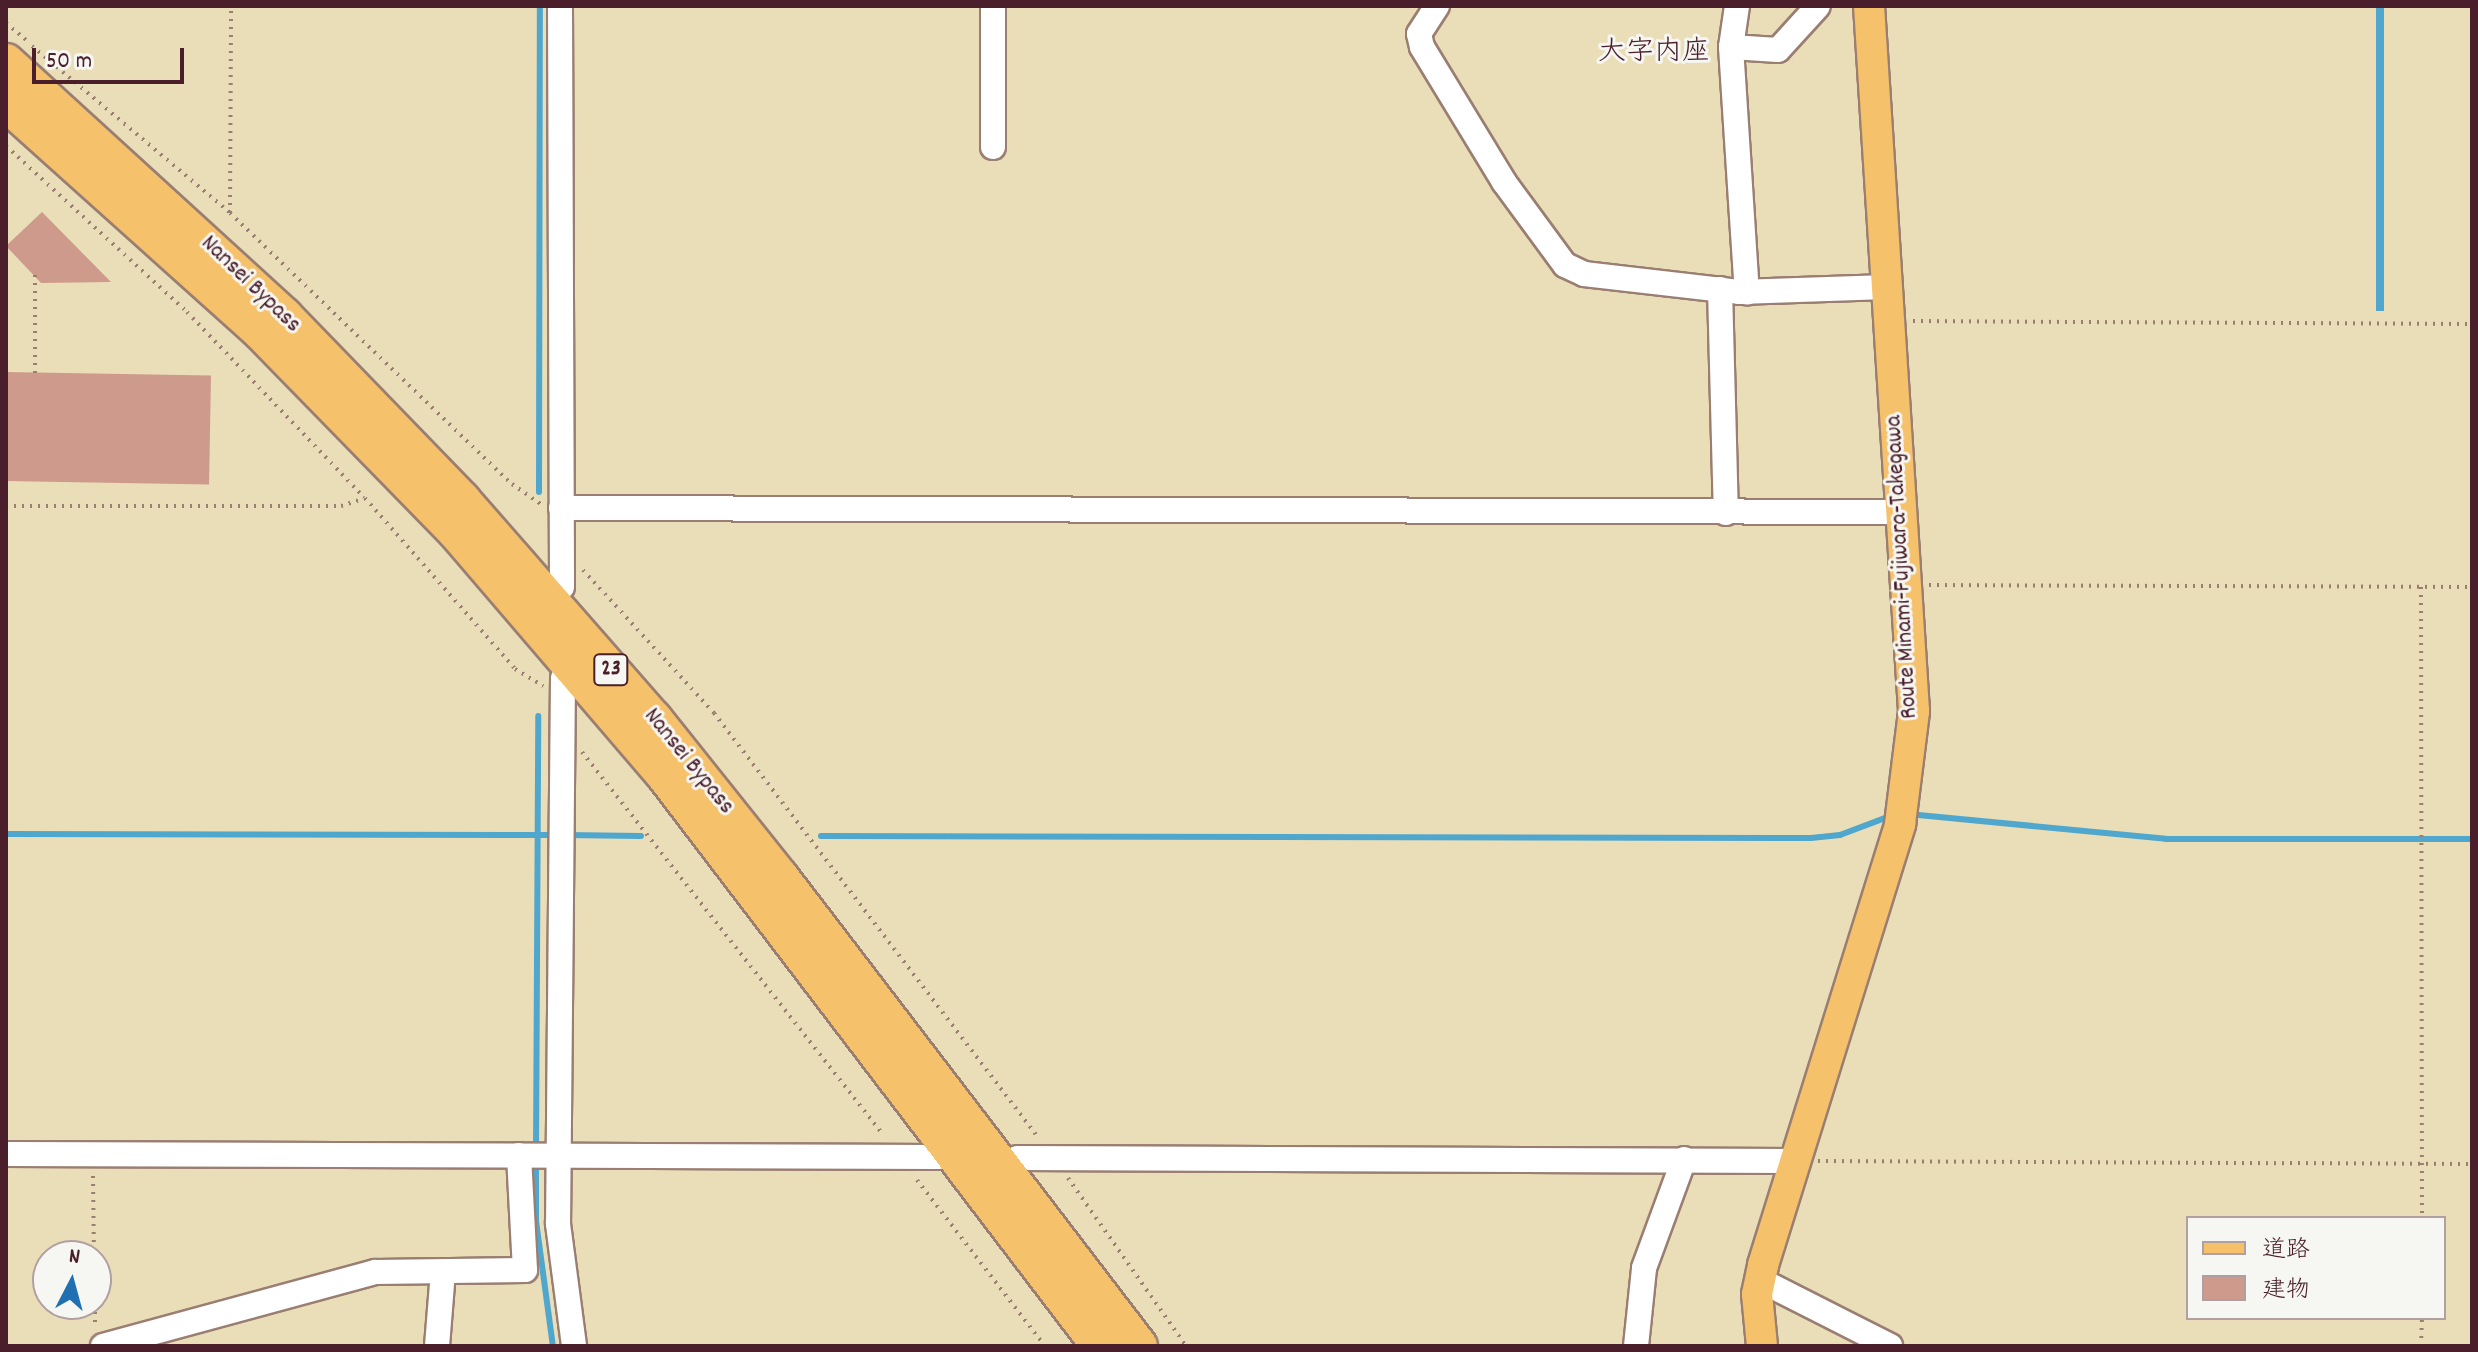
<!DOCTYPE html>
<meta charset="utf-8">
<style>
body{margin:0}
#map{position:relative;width:2478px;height:1352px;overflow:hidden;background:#eadeb9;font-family:Dekko,"Klee One",sans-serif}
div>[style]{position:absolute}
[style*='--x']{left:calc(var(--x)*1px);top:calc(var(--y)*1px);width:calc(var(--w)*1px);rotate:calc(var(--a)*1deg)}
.water>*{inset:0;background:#50a7cd;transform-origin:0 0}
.stream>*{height:6px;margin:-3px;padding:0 3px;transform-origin:3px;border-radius:3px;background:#50a7cd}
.building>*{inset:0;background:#ce9a8b;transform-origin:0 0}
.path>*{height:4px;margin-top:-2px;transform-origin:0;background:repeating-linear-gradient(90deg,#9a7e72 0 2px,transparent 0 8px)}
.roads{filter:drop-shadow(2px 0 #9a7e72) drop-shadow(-2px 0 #9a7e72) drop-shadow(0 2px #9a7e72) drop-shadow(0 -2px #9a7e72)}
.minor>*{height:24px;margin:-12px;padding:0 12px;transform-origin:12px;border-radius:12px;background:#fff}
.major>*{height:30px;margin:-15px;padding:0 15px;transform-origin:15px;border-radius:15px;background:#f5c16b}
.highway>*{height:36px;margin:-18px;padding:0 18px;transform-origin:18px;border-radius:18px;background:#f5c16b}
span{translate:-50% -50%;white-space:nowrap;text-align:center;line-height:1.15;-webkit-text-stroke:6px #f6f6f2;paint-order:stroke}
.shield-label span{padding:2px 6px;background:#f6f6f2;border:2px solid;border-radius:6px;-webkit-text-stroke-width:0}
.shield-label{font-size:22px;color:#4a1f2b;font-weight:700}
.street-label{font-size:24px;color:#4a1f2b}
.quarter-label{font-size:28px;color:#4a1f2b}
.frame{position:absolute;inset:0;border:8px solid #4a1f2b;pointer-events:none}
.legend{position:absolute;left:2186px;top:1216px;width:260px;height:104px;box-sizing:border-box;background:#f6f6f2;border:2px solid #b1a0a2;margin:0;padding:10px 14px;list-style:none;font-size:24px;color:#4a1f2b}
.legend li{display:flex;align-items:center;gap:16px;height:40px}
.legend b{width:40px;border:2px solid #b1a0a2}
.north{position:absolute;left:32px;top:1240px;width:80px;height:80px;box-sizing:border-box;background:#f6f6f2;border:2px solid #b1a0a2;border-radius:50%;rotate:6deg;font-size:22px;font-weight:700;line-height:32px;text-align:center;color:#4a1f2b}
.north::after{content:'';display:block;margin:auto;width:28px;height:36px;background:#1f6fb2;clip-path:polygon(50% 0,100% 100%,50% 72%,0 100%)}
.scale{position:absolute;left:32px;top:48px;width:152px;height:36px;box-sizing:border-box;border:4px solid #4a1f2b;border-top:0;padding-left:10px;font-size:24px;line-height:28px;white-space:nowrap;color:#4a1f2b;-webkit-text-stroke:6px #f6f6f2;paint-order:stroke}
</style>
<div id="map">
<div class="water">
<div style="left:2376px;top:6px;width:8px;height:305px"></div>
</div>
<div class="stream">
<div style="--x:539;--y:492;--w:486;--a:-89.9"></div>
<div style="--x:1908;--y:814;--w:259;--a:5.5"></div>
<div style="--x:2166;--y:839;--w:306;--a:0"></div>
<div style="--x:6;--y:834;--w:548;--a:0.1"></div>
<div style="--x:566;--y:835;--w:75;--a:0.8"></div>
<div style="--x:821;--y:836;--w:990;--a:0.12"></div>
<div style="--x:1811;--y:838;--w:29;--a:-6"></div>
<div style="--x:1840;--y:835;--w:57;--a:-20.7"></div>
<div style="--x:536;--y:1152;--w:436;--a:-89.7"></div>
<div style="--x:536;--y:1163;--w:58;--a:90"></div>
<div style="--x:536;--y:1221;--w:126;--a:82.3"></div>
</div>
<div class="building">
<div style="clip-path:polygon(42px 212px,111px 282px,41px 283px,6px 246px)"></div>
<div style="left:6px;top:372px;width:205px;height:109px;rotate:1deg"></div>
</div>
<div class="path">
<div style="--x:6;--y:23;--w:26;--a:40"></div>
<div style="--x:32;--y:46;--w:259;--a:40.1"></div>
<div style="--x:230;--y:213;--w:391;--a:43.9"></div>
<div style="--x:512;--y:484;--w:37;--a:35"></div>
<div style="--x:6;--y:146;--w:246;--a:42.5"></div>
<div style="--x:187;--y:312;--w:256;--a:46.3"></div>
<div style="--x:230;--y:213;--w:207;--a:-89.7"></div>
<div style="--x:35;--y:275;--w:98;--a:90"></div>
<div style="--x:1913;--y:321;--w:559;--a:0.31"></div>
<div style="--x:6;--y:506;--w:335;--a:0"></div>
<div style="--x:341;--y:506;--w:25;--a:-18"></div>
<div style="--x:365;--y:498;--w:227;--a:48.7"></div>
<div style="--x:515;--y:669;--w:33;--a:31"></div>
<div style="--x:583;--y:570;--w:194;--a:47.5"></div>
<div style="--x:714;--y:713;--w:532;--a:52.63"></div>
<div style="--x:1929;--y:585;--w:543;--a:0.21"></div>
<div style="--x:2421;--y:587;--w:631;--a:89.91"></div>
<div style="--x:582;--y:752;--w:487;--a:51.8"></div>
<div style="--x:1818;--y:1161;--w:654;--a:0.26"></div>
<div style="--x:93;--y:1176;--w:80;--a:89.3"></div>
<div style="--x:1068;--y:1178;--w:205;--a:54.9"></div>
<div style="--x:917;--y:1180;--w:210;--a:52.4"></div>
<div style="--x:95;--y:1304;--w:22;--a:90"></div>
<div style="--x:2421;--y:1346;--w:28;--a:-88"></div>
</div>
<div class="roads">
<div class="minor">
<div style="--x:560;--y:6;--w:581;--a:89.8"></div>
<div style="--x:993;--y:6;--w:141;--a:90"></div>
<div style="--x:1437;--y:6;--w:33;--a:123"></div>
<div style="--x:1419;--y:34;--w:13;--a:77"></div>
<div style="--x:1422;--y:47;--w:158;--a:58.7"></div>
<div style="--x:1504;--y:182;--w:103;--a:53.7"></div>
<div style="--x:1565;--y:265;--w:21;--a:25"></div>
<div style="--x:1584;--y:274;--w:156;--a:6.6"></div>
<div style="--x:1739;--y:292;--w:148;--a:-1.9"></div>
<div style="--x:1737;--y:6;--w:41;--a:98.3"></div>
<div style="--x:1731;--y:47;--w:47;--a:3.7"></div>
<div style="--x:1778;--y:50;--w:59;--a:-47.7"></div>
<div style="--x:1731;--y:47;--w:246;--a:86.3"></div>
<div style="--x:1720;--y:289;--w:224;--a:88.5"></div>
<div style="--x:561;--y:508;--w:1339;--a:0.17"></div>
<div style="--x:563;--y:678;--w:546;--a:90.52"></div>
<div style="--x:558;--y:1224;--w:123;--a:82.5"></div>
<div style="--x:6;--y:1154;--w:933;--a:0.18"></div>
<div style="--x:1017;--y:1158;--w:776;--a:0.22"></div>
<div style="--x:1760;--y:1280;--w:146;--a:26.9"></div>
<div style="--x:103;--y:1346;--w:282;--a:-15.2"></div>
<div style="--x:375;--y:1272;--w:150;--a:-0.8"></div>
<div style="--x:525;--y:1270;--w:115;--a:-93"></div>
<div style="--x:437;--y:1346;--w:74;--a:-85.4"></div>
<div style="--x:1636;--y:1346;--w:78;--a:-84.1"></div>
<div style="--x:1644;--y:1268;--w:116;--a:-69.8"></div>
</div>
<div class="major">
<div style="--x:1762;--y:1346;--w:52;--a:-95.5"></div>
<div style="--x:1757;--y:1294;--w:30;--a:-78"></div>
<div style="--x:1763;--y:1265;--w:462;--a:-72.7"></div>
<div style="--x:1900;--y:824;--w:114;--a:-82.9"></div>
<div style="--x:1914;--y:711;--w:706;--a:-93.65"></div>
</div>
<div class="highway">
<div style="--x:6;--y:62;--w:377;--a:42.4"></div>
<div style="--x:284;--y:316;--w:256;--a:45.9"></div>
<div style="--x:462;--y:500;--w:291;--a:48.8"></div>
<div style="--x:654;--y:719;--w:203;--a:51.4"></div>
<div style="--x:781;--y:878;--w:589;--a:52.59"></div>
<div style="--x:6;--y:103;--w:341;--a:41.9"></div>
<div style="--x:260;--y:331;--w:282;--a:45.7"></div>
<div style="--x:457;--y:533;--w:316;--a:49.4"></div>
<div style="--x:663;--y:773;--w:721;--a:52.67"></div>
</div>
</div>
<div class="shield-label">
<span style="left:611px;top:670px">23</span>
</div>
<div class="street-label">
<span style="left:250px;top:285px;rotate:44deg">Nansei Bypass</span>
<span style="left:1903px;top:567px;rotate:-93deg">Route Minami-Fujiwara-Takegawa</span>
<span style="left:688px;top:762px;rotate:51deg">Nansei Bypass</span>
</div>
<div class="quarter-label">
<span style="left:1654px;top:54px">大字内座</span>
</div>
<div class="frame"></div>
<ul class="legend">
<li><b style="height:10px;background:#f5c16b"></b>道路</li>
<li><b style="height:22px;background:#ce9a8b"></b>建物</li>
</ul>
<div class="north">N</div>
<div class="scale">50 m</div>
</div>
